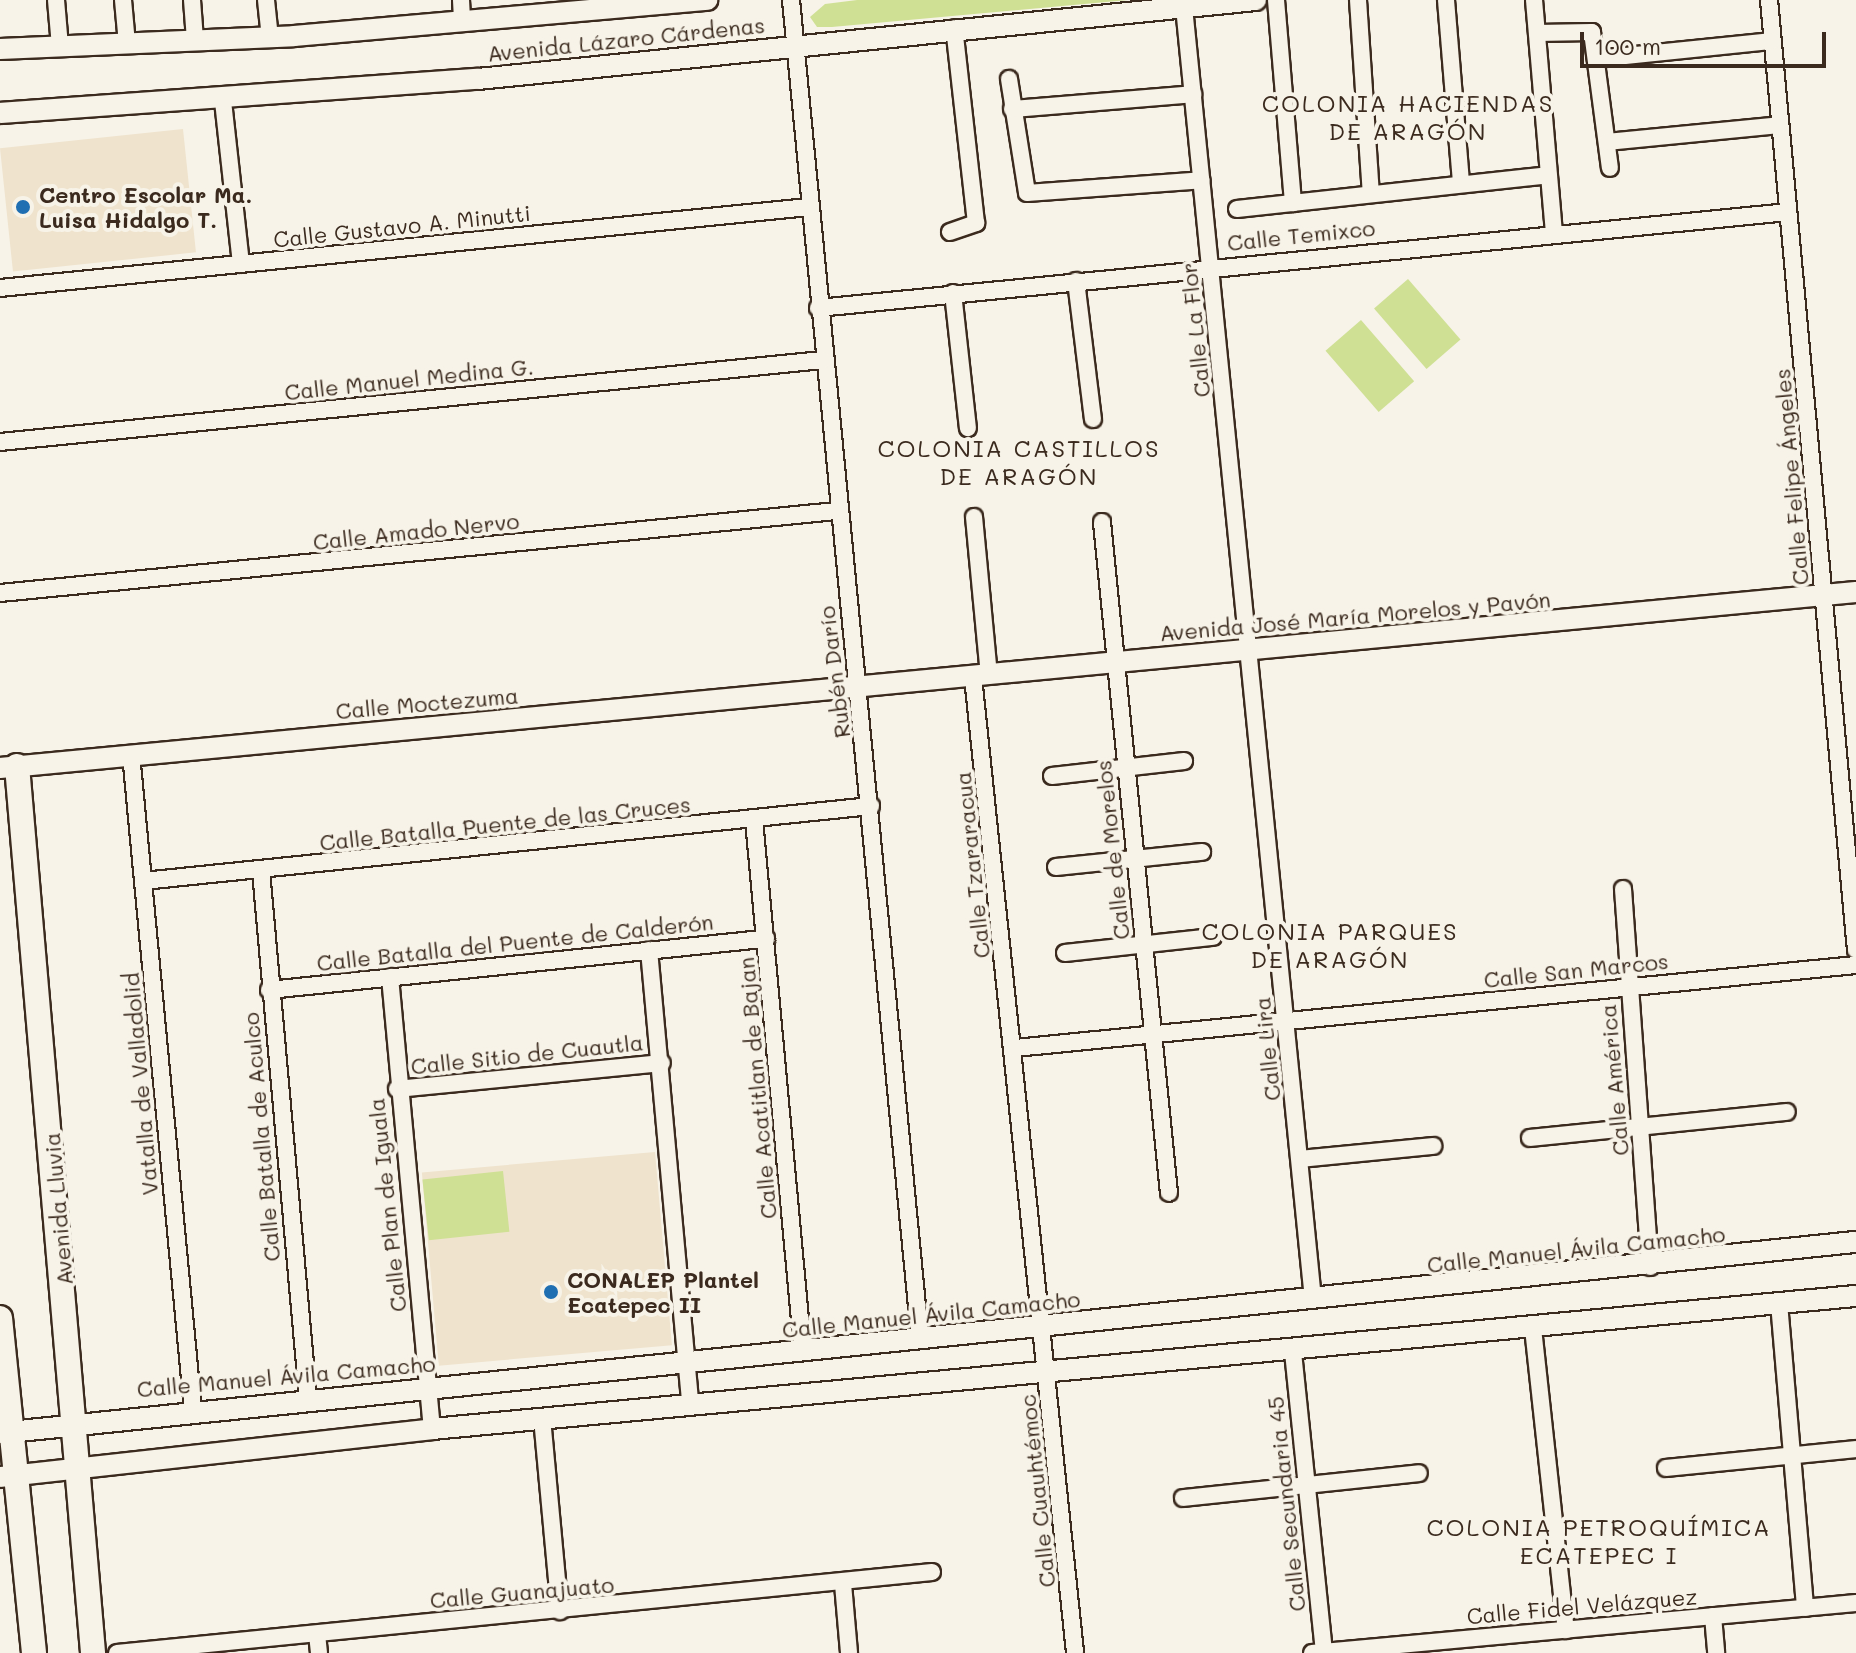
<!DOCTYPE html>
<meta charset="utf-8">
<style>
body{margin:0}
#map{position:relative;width:1856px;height:1653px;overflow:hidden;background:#f7f3e8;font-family:Mali,sans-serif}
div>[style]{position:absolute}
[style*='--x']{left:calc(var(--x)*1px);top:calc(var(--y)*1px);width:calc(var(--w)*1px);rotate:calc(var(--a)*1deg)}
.built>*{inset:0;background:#efe3cd;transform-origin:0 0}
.green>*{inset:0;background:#cfe094;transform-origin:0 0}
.roads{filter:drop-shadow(2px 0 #3b2a1e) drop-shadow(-2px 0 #3b2a1e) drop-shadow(0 2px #3b2a1e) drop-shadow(0 -2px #3b2a1e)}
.minor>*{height:16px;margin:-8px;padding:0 8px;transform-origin:8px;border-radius:8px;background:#f7f3e8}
.tertiary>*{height:20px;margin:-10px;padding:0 10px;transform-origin:10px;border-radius:10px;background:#f7f3e8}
.secondary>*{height:24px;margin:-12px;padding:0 12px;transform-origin:12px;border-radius:12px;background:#f7f3e8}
.dots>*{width:22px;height:22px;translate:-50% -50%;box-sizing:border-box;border:4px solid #f7f3e8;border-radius:50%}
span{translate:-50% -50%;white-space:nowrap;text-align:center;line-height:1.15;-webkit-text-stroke:8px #f7f3e8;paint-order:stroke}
.street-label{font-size:22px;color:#3b2a1e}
.poi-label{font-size:22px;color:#3b2a1e;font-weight:700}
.left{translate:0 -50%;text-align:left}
.neighbourhood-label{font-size:24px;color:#3b2a1e;letter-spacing:2px}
.scale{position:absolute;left:1580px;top:32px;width:246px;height:36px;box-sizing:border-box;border:4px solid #3b2a1e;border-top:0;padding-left:10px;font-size:24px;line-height:28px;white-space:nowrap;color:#3b2a1e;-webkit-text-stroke:6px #f7f3e8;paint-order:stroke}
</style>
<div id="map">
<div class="built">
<div style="left:183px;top:129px;width:124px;height:184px;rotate:84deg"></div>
<div style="left:655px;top:1152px;width:194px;height:234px;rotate:85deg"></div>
</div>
<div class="green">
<div style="clip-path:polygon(857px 0,1128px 0,832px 27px,817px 27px,810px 17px,825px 4px)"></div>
<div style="left:1408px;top:279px;width:80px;height:45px;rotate:49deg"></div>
<div style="left:1361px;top:320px;width:81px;height:47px;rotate:49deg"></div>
<div style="left:503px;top:1171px;width:61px;height:81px;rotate:84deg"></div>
</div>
<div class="roads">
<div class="minor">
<div style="--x:56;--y:0;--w:47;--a:85.1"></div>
<div style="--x:123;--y:0;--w:44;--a:84.8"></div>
<div style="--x:192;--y:0;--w:40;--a:85.7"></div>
<div style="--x:266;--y:0;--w:37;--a:84"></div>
<div style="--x:461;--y:0;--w:22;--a:87"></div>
<div style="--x:791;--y:0;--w:1344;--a:84.49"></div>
<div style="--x:1276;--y:0;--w:204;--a:85.2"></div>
<div style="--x:1358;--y:0;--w:194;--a:86.2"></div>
<div style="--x:1446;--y:0;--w:184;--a:85.3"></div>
<div style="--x:1534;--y:0;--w:233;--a:85.1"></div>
<div style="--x:1769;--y:0;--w:954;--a:84.77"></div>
<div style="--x:1184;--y:7;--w:1299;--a:84.3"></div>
<div style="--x:1537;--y:33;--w:55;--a:-1"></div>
<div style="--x:1592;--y:32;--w:137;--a:82.5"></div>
<div style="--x:1597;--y:59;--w:176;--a:-5.9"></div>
<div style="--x:1009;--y:79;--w:115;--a:81"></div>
<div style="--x:1027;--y:193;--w:175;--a:-4.2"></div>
<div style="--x:223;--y:101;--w:164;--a:83.7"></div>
<div style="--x:1012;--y:109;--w:182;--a:-4.7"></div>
<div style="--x:1607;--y:142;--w:173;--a:-5.6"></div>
<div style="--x:1237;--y:209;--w:313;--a:-6.2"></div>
<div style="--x:950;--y:232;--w:28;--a:-19"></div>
<div style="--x:976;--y:223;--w:196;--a:-96.4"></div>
<div style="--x:1076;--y:281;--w:139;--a:83"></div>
<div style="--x:0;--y:288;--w:812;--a:-5.72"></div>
<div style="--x:953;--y:293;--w:136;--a:83.7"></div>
<div style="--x:818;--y:308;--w:975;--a:-5.65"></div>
<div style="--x:0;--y:442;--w:827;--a:-5.69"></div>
<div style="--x:974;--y:517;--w:159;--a:84.6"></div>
<div style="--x:1102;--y:522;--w:674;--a:84.3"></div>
<div style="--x:0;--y:593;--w:840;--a:-5.6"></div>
<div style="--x:973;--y:677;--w:981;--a:84.03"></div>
<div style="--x:131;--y:754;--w:659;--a:84.6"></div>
<div style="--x:1052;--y:776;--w:133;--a:-6.5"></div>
<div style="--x:754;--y:820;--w:534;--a:84.74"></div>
<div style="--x:1056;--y:867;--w:147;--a:-5.9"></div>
<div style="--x:261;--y:871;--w:529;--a:84.9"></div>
<div style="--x:143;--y:881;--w:732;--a:-5.88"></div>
<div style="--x:1623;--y:889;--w:379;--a:85.9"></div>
<div style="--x:649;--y:950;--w:456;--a:84.8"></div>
<div style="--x:1065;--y:953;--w:149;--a:-6.2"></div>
<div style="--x:390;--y:977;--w:454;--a:84.7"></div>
<div style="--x:269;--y:990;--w:500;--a:-5.9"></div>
<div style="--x:1015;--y:1048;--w:845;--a:-5.64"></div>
<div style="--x:397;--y:1089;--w:266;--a:-5.6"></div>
<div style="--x:1530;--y:1138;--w:258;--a:-5.8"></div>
<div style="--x:1300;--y:1159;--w:134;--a:-5.6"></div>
<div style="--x:1779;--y:1303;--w:306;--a:85.1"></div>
<div style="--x:1533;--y:1328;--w:304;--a:83.8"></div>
<div style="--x:1293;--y:1352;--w:302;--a:84.1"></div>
<div style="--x:542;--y:1418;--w:194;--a:84.7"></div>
<div style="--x:1666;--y:1468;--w:191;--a:-5.7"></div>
<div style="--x:1183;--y:1498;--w:237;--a:-6"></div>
<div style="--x:843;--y:1584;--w:69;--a:85"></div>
<div style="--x:1713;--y:1616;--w:37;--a:85"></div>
<div style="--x:317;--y:1634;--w:19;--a:84"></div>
<div style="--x:117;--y:1653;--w:819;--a:-5.68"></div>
<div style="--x:1312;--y:1653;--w:546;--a:-5.25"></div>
</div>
<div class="tertiary">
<div style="--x:0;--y:49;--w:294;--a:-2.5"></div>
<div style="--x:294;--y:36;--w:415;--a:-5"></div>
<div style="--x:0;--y:113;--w:479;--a:-4.1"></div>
<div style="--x:478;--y:79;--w:782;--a:-5.8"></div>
<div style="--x:0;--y:768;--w:1864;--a:-5.42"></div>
<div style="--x:0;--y:1433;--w:1866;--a:-5.88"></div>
<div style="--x:0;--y:1477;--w:435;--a:-6.3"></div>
<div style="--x:432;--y:1429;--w:1430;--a:-5.34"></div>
</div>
<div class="secondary">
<div style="--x:17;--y:766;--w:890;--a:85.1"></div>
<div style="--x:0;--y:1318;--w:337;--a:84.2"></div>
</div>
</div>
<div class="dots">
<div style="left:23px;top:207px;background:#1f6fb2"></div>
<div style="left:551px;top:1292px;background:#1f6fb2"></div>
</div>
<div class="street-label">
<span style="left:626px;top:39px;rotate:-6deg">Avenida Lázaro Cárdenas</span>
<span style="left:402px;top:226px;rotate:-6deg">Calle Gustavo A. Minutti</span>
<span style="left:1301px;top:235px;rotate:-6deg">Calle Temixco</span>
<span style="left:1195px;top:330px;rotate:-96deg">Calle La Flor</span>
<span style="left:409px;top:379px;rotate:-6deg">Calle Manuel Medina G.</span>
<span style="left:1791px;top:477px;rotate:-95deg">Calle Felipe Ángeles</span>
<span style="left:416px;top:531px;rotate:-6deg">Calle Amado Nervo</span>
<span style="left:1355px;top:616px;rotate:-5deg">Avenida José María Morelos y Pavón</span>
<span style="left:834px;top:672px;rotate:-97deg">Rubén Darío</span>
<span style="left:427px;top:703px;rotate:-5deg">Calle Moctezuma</span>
<span style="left:505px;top:823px;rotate:-6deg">Calle Batalla Puente de las Cruces</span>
<span style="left:1112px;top:850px;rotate:-96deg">Calle de Morelos</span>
<span style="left:972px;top:865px;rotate:-96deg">Calle Tzararacua</span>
<span style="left:515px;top:942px;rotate:-6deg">Calle Batalla del Puente de Calderón</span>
<span style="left:1576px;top:970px;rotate:-6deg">Calle San Marcos</span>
<span style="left:1267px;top:1049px;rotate:-96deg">Calle Lira</span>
<span style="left:527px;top:1054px;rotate:-6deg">Calle Sitio de Cuautla</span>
<span style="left:1614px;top:1080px;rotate:-95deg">Calle América</span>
<span style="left:140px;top:1084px;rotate:-95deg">Vatalla de Valladolid</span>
<span style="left:757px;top:1088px;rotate:-95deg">Calle Acatitlan de Bajan</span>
<span style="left:261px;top:1137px;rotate:-95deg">Calle Batalla de Aculco</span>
<span style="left:387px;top:1205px;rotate:-96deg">Calle Plan de Iguala</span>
<span style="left:58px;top:1209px;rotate:-95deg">Avenida Lluvia</span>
<span style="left:1576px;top:1249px;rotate:-6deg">Calle Manuel Ávila Camacho</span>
<span style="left:931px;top:1314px;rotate:-6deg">Calle Manuel Ávila Camacho</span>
<span style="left:286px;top:1376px;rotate:-5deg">Calle Manuel Ávila Camacho</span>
<span style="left:1037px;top:1491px;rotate:-96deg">Calle Cuauhtémoc</span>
<span style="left:1286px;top:1504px;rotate:-96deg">Calle Secundaria 45</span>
<span style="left:522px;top:1592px;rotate:-5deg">Calle Guanajuato</span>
<span style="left:1582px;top:1606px;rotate:-5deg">Calle Fidel Velázquez</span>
</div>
<div class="poi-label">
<span class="left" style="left:39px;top:207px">Centro Escolar Ma.<br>Luisa Hidalgo T.</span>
<span class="left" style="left:567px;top:1292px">CONALEP Plantel<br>Ecatepec II</span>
</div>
<div class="neighbourhood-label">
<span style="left:1408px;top:117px">COLONIA HACIENDAS<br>DE ARAGÓN</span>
<span style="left:1019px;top:462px">COLONIA CASTILLOS<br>DE ARAGÓN</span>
<span style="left:1330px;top:945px">COLONIA PARQUES<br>DE ARAGÓN</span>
<span style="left:1599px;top:1541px">COLONIA PETROQUÍMICA<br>ECATEPEC I</span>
</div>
<div class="scale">100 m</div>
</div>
